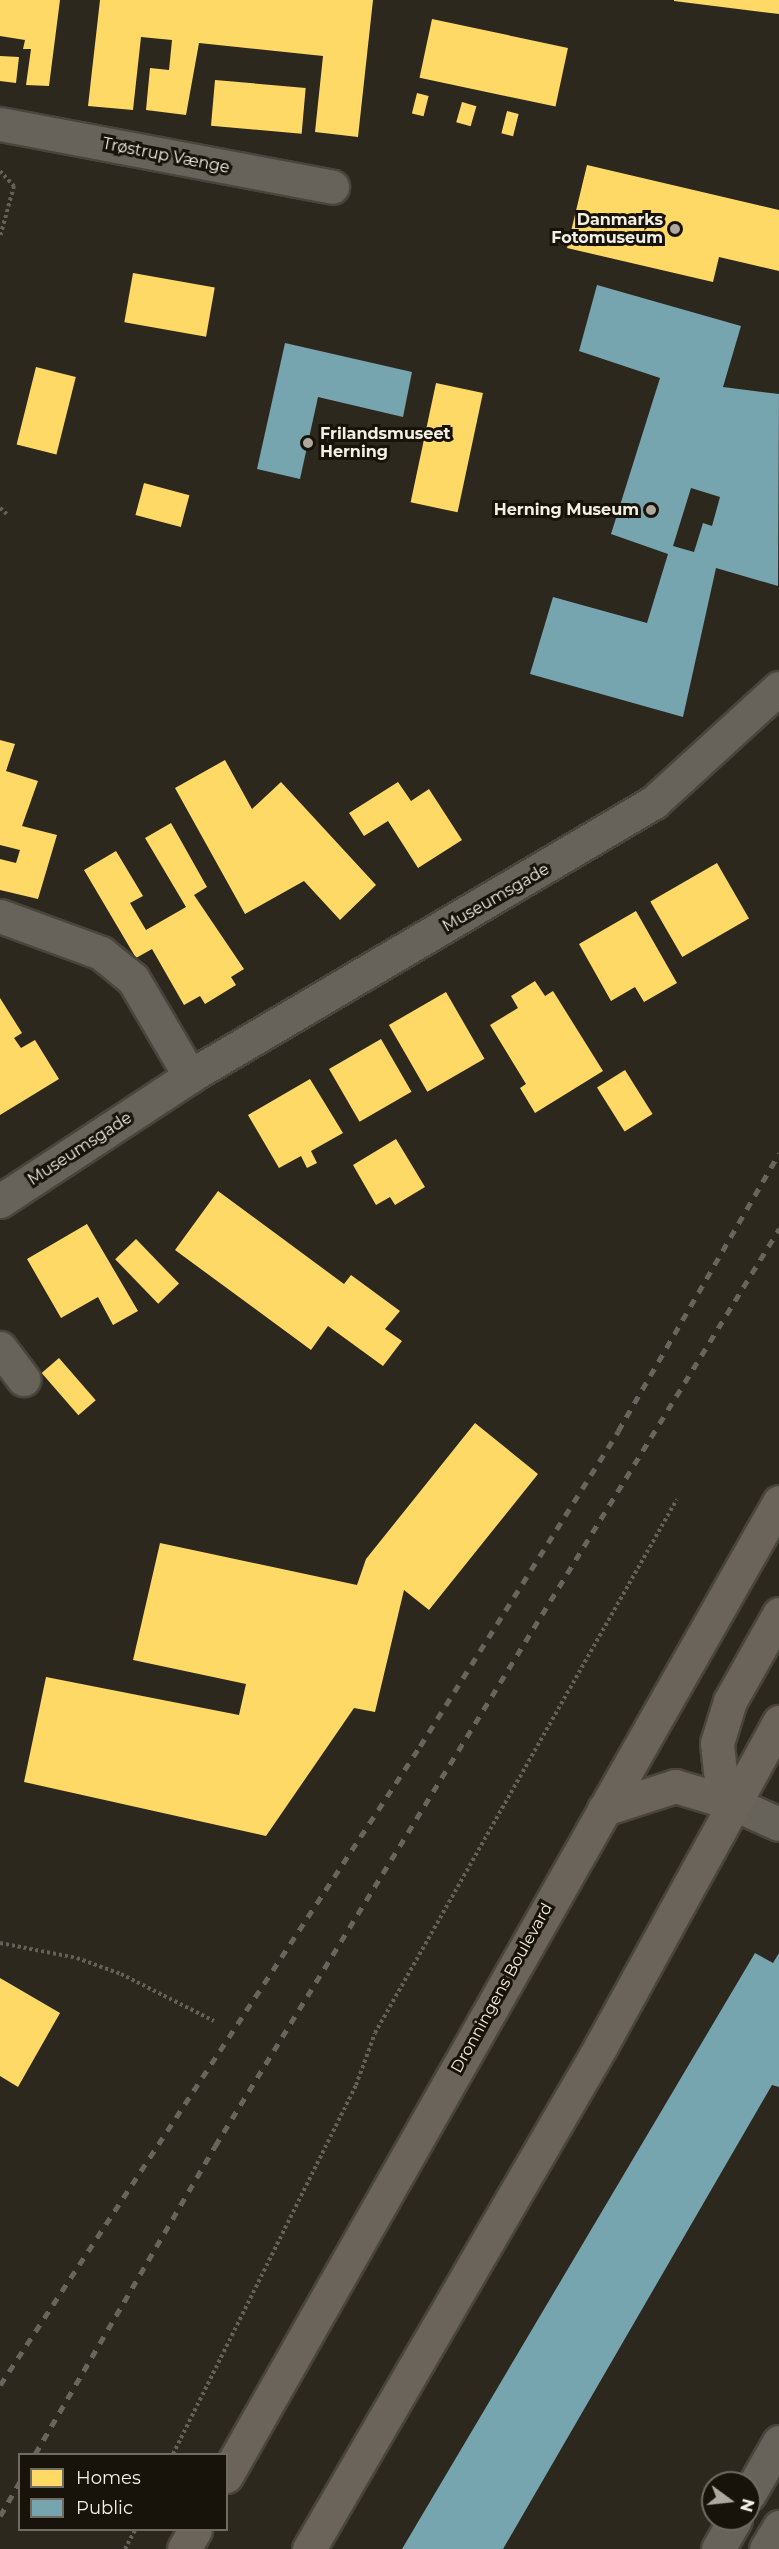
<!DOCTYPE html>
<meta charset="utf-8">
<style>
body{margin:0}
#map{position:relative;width:779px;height:2549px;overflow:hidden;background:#2c281e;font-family:Montserrat,sans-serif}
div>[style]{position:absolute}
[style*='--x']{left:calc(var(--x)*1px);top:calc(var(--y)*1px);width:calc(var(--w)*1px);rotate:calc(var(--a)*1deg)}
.homes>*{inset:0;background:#ffd966;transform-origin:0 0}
.public>*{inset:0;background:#76a5af}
.path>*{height:4px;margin-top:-2px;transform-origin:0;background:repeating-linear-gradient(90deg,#635f59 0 3px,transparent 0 6px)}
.roads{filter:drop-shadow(2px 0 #49453d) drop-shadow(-2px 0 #49453d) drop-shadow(0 2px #49453d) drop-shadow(0 -2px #49453d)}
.minor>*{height:33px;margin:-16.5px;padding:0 16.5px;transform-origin:16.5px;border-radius:16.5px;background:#67635b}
.major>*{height:33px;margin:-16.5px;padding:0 16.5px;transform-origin:16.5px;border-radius:16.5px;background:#6a645a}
.rail>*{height:4.5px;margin-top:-2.25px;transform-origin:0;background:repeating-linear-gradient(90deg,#68655e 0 8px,transparent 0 16px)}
.dots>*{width:16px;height:16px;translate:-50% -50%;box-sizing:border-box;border:3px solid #17130b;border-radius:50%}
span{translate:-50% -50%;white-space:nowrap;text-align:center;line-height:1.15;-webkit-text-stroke:6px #17130b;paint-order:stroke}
.street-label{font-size:16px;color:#f4efe3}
.poi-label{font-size:16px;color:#f4efe3;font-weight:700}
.right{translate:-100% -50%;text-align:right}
.left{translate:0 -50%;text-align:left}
.legend{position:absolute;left:18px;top:2453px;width:210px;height:78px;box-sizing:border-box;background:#17130b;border:2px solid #6f6b61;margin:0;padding:8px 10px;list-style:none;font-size:18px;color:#f4efe3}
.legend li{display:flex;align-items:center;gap:12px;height:30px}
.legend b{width:30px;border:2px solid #6f6b61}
.north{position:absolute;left:701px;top:2471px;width:60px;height:60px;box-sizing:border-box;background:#17130b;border:2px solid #6f6b61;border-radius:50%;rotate:105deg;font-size:16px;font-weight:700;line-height:24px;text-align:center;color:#f4efe3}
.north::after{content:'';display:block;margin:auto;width:21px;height:27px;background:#aea99e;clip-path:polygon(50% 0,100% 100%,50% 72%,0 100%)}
</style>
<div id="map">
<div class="homes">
<div style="clip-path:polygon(0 0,60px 0,49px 86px,26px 85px,31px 49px,23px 49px,25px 40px,0 36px)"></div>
<div style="clip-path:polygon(100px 0,373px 0,358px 137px,315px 132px,323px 56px,199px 43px,186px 115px,146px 110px,150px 68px,169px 70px,172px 40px,141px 37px,133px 110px,88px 106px)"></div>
<div style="clip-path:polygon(674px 0,779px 0,779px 14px,674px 1px)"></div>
<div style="left:432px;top:19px;width:139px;height:60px;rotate:12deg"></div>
<div style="clip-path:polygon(0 56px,19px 57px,16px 83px,0 81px)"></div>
<div style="left:215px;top:80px;width:91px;height:46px;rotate:5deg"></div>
<div style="left:417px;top:93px;width:12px;height:21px;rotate:14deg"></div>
<div style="left:462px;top:102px;width:15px;height:21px;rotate:16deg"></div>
<div style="left:507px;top:111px;width:12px;height:23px;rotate:14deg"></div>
<div style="clip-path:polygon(587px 165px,779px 210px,779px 271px,719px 257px,713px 282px,567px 248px)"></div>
<div style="left:133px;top:273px;width:83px;height:50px;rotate:10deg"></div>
<div style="left:36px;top:367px;width:41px;height:80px;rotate:14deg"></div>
<div style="left:436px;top:383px;width:48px;height:122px;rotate:12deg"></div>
<div style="left:144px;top:483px;width:47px;height:33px;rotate:15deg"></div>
<div style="clip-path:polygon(0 740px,15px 744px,6px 771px,38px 781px,22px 826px,57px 835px,38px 899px,0 890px,0 859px,16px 863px,20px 850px,0 845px)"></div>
<div style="clip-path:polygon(225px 760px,252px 809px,281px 782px,376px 885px,340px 920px,304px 881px,245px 914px,175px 788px)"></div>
<div style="clip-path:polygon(398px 782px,411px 801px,429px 789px,462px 840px,418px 868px,388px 821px,364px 836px,349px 813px)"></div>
<div style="clip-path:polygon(171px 823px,207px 887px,194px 895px,244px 969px,231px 977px,236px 985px,205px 1004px,200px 996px,184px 1005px,152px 949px,136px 958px,84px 870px,116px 851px,143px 896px,130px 903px,146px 930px,186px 907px,145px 838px)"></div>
<div style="left:717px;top:863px;width:64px;height:77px;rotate:60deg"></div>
<div style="clip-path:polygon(636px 911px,677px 983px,644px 1002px,635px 987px,611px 1001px,579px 944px)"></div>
<div style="clip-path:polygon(535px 981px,545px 996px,553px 991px,603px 1071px,535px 1113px,520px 1088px,526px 1084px,490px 1025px,518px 1008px,511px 996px)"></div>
<div style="left:446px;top:992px;width:77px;height:66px;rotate:60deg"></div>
<div style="clip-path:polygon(0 998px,22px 1033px,14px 1038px,21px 1048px,35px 1040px,59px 1079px,0 1115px)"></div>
<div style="left:381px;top:1039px;width:61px;height:60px;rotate:60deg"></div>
<div style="left:625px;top:1070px;width:52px;height:33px;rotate:58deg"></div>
<div style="clip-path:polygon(310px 1079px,343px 1133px,311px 1151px,317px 1163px,307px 1168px,301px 1156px,279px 1168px,248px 1115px)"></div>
<div style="clip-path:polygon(396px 1139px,425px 1187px,395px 1205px,390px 1197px,376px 1205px,353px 1165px)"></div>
<div style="clip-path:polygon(218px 1191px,344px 1284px,351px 1275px,400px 1311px,385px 1329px,402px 1341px,383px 1366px,328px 1326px,311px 1350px,175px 1250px)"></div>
<div style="clip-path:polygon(87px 1224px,138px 1311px,113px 1325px,98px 1297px,61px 1318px,27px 1259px)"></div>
<div style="left:136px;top:1239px;width:62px;height:29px;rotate:46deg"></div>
<div style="left:59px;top:1358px;width:56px;height:23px;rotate:49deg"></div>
<div style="clip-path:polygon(475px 1423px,538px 1474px,429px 1610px,404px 1590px,375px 1712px,354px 1708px,266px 1836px,24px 1782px,46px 1677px,239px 1715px,246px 1684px,133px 1660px,160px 1543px,357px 1585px,366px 1559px)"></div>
<div style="clip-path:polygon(0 1978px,60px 2013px,18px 2087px,0 2076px)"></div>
</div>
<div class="public">
<div style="clip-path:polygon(evenodd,597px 285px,741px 326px,723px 387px,779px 394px,778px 586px,716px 568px,683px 717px,530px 674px,553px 597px,647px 623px,668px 554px,611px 534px,660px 378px,579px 351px,597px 285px,691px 488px,720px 497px,712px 526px,703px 523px,694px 552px,673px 546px,691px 488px)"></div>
<div style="clip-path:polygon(285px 343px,412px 372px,403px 417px,318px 397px,300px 479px,257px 469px)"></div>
<div style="clip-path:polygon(755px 1953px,773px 1963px,779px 1953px,779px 2087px,772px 2085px,503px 2549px,402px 2549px)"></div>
</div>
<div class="path">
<div style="--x:0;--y:171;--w:21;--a:47"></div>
<div style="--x:14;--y:186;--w:53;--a:105.4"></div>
<div style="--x:0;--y:508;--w:9;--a:41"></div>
<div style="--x:0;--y:1943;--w:78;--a:11"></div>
<div style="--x:77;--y:1958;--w:47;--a:20"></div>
<div style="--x:121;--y:1974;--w:104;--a:26.8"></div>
<div style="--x:173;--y:2454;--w:412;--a:-63.6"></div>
<div style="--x:356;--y:2085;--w:55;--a:-69.9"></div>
<div style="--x:375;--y:2033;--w:613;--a:-60.51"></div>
<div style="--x:125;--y:2549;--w:21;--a:-62"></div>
</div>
<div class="roads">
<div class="minor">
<div style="--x:0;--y:124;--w:338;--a:10.7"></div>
<div style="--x:0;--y:916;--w:108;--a:20.1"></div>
<div style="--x:101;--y:953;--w:41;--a:39.1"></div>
<div style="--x:133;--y:979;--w:113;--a:59.6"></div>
<div style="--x:0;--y:1201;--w:227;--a:-33.3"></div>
<div style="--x:190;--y:1076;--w:539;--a:-30.56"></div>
<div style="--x:654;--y:802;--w:169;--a:-42.4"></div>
<div style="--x:0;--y:1348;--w:39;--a:53"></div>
<div style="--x:732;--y:1803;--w:51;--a:24.1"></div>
<div style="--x:749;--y:2494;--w:60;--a:-60"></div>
<div style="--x:718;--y:2549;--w:34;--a:-60"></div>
<div style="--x:766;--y:2549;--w:26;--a:-59"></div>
</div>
<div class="major">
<div style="--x:732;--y:1803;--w:33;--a:-111"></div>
<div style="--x:720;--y:1772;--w:29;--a:-96"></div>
<div style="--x:717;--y:1743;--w:44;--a:-72.8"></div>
<div style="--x:730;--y:1701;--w:100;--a:-60.6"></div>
<div style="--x:604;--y:1809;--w:75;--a:-17.9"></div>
<div style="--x:675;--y:1786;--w:59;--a:16.6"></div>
<div style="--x:226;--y:2476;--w:1120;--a:-60.41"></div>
<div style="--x:184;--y:2549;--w:22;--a:-60"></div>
<div style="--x:309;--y:2549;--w:582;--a:-59.86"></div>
<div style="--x:601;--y:2046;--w:370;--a:-61.2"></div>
</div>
</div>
<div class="rail">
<div style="--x:0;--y:2385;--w:765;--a:-56.68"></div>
<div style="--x:420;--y:1746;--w:372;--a:-57.8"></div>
<div style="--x:618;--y:1431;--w:321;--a:-59.9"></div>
<div style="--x:35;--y:2454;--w:357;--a:-59.7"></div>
<div style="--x:215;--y:2146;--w:1077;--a:-58.41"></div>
<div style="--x:0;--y:2516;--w:39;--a:-60"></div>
</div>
<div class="dots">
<div style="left:675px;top:229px;background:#aea99e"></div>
<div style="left:308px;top:443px;background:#aea99e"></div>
<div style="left:651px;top:510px;background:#aea99e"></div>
</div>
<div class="street-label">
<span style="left:166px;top:156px;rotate:11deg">Trøstrup Vænge</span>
<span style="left:496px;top:898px;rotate:-30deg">Museumsgade</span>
<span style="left:80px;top:1149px;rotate:-33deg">Museumsgade</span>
<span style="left:502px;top:1988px;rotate:-61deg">Dronningens Boulevard</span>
</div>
<div class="poi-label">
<span class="right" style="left:663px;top:229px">Danmarks<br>Fotomuseum</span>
<span class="left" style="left:320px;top:443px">Frilandsmuseet<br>Herning</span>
<span class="right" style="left:639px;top:510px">Herning Museum</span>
</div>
<ul class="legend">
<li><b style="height:16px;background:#ffd966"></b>Homes</li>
<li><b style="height:16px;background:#76a5af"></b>Public</li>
</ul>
<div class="north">N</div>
</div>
